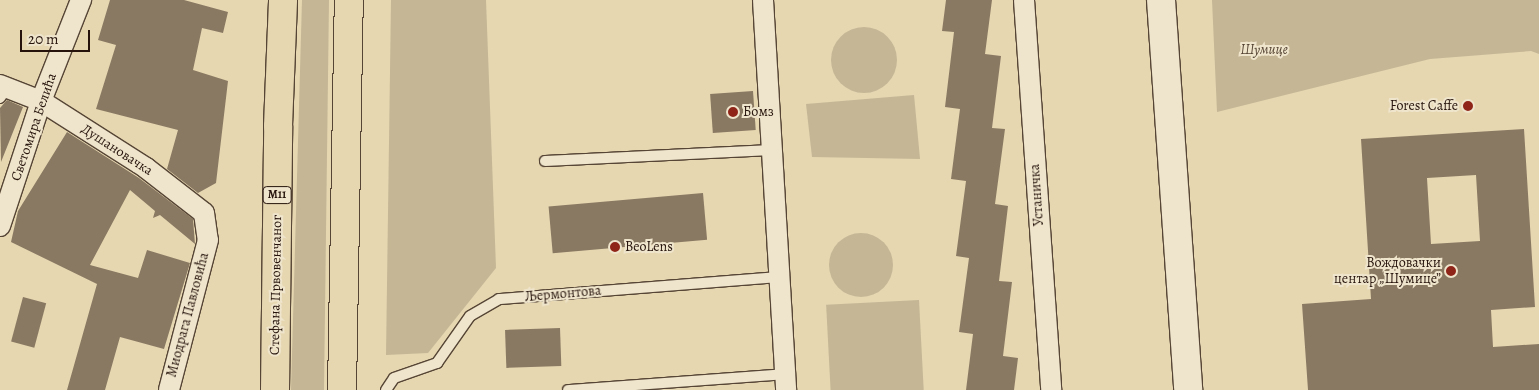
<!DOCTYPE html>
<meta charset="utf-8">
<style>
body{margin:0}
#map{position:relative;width:1539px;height:390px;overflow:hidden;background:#e6d7b1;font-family:Alegreya,serif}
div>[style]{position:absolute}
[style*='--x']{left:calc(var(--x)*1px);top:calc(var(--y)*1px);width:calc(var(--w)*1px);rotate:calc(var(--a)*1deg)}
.green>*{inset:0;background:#c5b695;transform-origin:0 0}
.round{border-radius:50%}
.building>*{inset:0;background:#8a7962;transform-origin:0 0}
.roads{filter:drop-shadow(1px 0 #564535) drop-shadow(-1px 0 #564535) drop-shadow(0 1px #564535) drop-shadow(0 -1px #564535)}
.service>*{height:10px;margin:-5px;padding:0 5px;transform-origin:5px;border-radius:5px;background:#efe5cc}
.minor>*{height:20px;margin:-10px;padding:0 10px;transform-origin:10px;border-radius:10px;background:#efe5cc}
.secondary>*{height:28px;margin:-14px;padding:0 14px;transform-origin:14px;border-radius:14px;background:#efe5cc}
.trunk>*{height:28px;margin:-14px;padding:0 14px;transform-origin:14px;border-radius:14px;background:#e6d7b1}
.dots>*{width:14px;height:14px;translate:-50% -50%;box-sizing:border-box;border:2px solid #efe5cc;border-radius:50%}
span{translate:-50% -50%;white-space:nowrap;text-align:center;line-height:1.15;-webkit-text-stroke:4px #efe5cc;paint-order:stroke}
.shield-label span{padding:1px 4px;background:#efe5cc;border:1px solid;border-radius:4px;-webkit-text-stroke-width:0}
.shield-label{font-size:12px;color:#26140c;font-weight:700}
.park-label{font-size:14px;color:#564535;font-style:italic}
.poi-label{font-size:14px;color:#26140c}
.right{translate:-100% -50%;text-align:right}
.left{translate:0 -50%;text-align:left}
.street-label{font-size:14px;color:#26140c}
.scale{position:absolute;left:20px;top:30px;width:70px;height:22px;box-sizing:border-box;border:2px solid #26140c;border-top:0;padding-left:6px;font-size:15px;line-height:18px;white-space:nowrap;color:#26140c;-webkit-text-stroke:4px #efe5cc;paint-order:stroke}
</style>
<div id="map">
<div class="green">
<div style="clip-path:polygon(302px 0,329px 0,324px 390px,291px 390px)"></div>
<div style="clip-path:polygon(391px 0,486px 0,496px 268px,428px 353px,386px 355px)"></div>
<div style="clip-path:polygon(1212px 0,1539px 0,1539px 54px,1531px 51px,1430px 59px,1217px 112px)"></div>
<div class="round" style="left:831px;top:27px;width:66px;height:66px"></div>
<div style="clip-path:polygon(914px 95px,920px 159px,812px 157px,806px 104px)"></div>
<div class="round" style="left:829px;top:233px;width:64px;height:64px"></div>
<div style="left:919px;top:300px;width:90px;height:93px;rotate:87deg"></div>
</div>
<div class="building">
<div style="clip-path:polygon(110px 0,184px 0,228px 12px,223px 33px,202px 28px,193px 70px,228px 81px,216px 183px,198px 193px,167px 169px,178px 130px,96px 109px,116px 45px,98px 40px)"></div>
<div style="clip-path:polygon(946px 0,992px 0,985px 54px,1001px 56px,992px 128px,1005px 129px,995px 204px,1008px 206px,999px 281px,1012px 282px,1003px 356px,1018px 358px,1014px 390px,966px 390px,973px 334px,959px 332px,969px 258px,956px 256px,966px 181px,951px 179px,960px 109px,945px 107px,954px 32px,942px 31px)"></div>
<div style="left:753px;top:91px;width:39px;height:43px;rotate:86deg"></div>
<div style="clip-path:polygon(7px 100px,23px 107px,1px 162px,0 108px)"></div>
<div style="clip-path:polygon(evenodd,1524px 129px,1535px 307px,1491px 310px,1493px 347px,1539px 344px,1539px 390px,1308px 390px,1302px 304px,1371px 299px,1361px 139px,1524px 129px,1476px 175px,1480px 241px,1431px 244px,1427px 178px,1476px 175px)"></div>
<div style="clip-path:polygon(67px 132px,139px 178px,193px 219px,195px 244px,160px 215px,153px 218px,155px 211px,130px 190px,90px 265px,138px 278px,147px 250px,190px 263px,164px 349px,120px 337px,105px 390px,67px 390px,97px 284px,11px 242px,18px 211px)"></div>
<div style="left:703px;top:193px;width:47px;height:155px;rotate:85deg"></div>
<div style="left:23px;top:297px;width:24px;height:46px;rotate:15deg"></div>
<div style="left:560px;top:328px;width:38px;height:55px;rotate:88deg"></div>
</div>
<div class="roads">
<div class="service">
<div style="--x:0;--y:98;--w:12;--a:-55"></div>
<div style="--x:545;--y:161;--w:227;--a:-2.8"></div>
<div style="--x:386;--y:390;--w:14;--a:-56"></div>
<div style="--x:394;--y:378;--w:46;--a:-19.2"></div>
<div style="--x:437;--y:363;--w:57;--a:-54.9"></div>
<div style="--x:470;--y:316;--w:34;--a:-30"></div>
<div style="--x:499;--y:299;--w:282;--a:-4.5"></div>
<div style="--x:568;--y:390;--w:218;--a:-4.2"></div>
</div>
<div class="minor">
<div style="--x:763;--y:0;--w:391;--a:86.6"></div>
<div style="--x:1024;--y:0;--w:391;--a:86"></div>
<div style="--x:0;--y:85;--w:44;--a:21.3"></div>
<div style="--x:41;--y:101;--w:125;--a:32.5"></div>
<div style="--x:146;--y:168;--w:73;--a:37.8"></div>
<div style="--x:204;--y:213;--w:27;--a:82"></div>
<div style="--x:208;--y:240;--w:155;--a:104.6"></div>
<div style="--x:0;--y:226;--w:132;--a:-71.8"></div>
<div style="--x:41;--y:101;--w:109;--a:-68.4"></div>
</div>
<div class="secondary">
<div style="--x:1161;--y:0;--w:391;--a:86"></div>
</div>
<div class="trunk">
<div style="--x:275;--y:390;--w:264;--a:-89.3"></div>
<div style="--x:278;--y:126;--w:126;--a:-87.7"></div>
<div style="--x:342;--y:390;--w:390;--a:-89"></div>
</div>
</div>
<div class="dots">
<div style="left:1468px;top:106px;background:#8f2418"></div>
<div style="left:733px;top:112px;background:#8f2418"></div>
<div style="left:615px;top:247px;background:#8f2418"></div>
<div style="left:1451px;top:271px;background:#8f2418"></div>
</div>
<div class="shield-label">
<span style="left:277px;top:195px">M11</span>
</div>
<div class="park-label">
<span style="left:1264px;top:50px">Шумице</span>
</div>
<div class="poi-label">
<span class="right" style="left:1458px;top:106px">Forest Caffe</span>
<span class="left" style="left:743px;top:112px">Бомз</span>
<span class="left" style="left:625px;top:247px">BeoLens</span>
<span class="right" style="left:1441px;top:271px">Вождовачки<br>центар „Шумице”</span>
</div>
<div class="street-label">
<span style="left:34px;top:127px;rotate:-71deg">Светомира Белића</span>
<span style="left:117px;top:150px;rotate:33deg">Душановачка</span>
<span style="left:1037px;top:195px;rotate:-94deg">Устаничка</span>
<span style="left:276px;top:285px;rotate:-89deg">Стефана Првовенчаног</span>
<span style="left:563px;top:294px;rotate:-5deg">Љермонтова</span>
<span style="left:188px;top:315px;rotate:-75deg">Миодрага Павловића</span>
</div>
<div class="scale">20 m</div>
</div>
